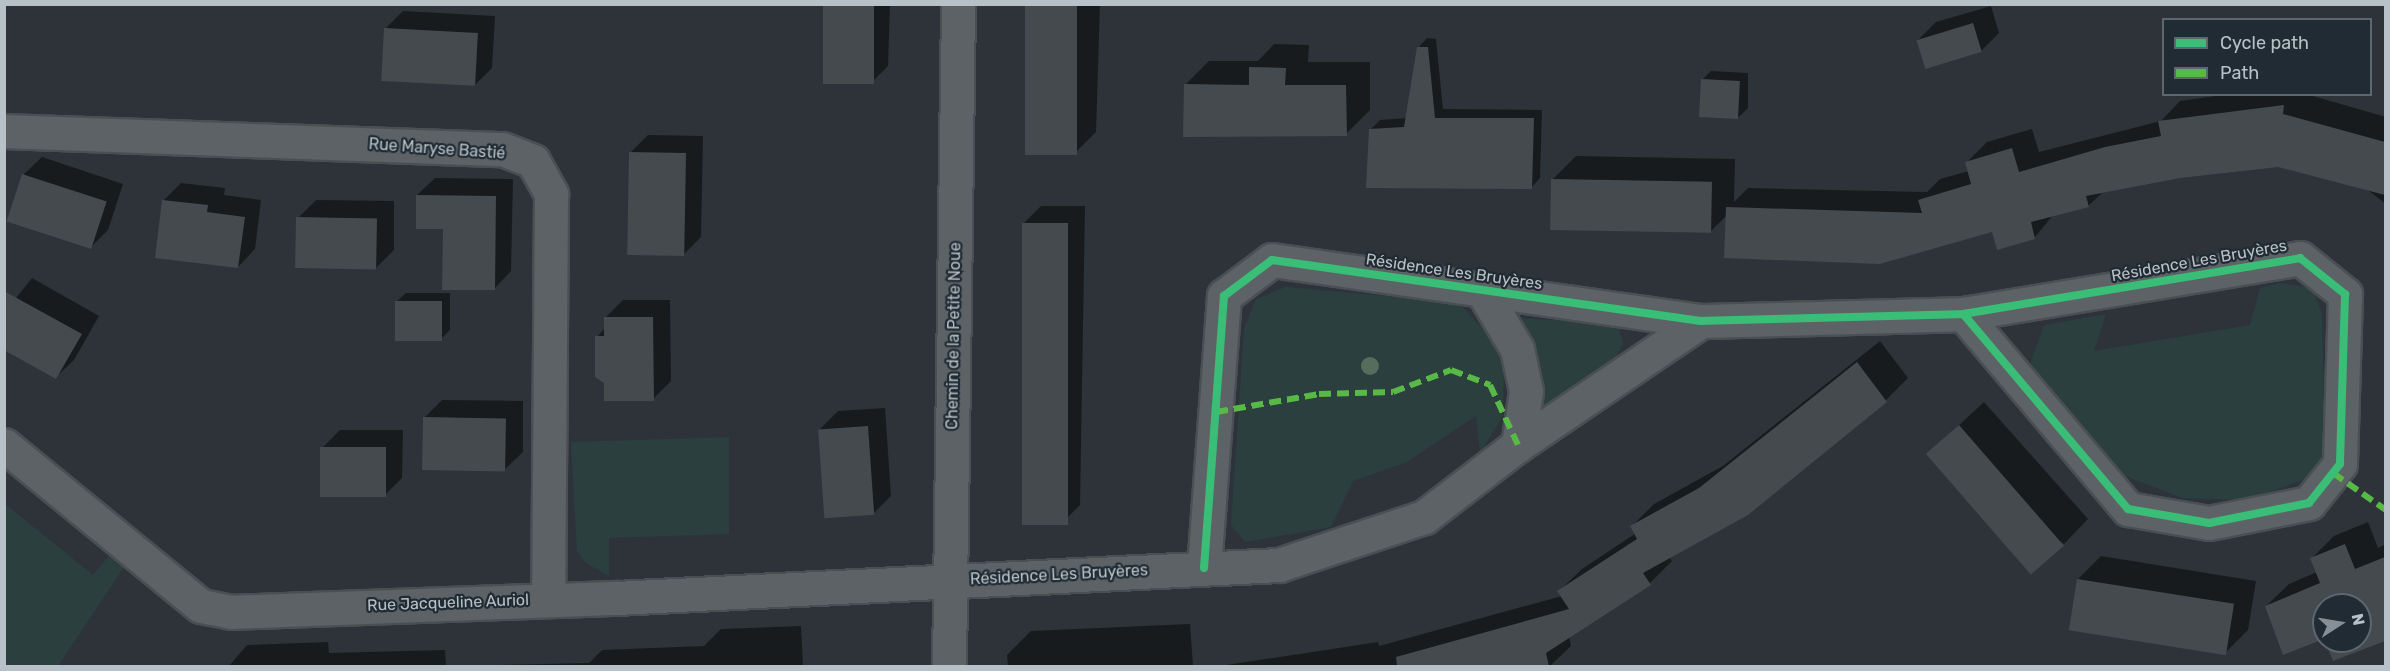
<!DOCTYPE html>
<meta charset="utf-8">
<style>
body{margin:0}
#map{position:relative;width:2390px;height:671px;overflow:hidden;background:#2d3338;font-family:Rubik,sans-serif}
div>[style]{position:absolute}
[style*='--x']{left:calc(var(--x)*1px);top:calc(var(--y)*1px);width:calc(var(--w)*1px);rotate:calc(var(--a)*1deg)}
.green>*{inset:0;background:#2b3f3e}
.shadow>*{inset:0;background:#0007}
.building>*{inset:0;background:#454a4f;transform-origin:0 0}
.roads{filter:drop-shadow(2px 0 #4a4f53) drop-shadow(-2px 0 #4a4f53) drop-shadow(0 2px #4a4f53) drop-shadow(0 -2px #4a4f53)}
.minor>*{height:33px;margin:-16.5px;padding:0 16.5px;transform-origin:16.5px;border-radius:16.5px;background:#5c6266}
.quiet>*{height:6px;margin-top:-3px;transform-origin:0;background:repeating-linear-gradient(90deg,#58b947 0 12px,transparent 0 18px)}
.cycleway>*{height:8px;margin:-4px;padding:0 4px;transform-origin:4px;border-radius:4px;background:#3abd76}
.trees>*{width:18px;height:18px;margin:-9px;border-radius:50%;background:#566d5d}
span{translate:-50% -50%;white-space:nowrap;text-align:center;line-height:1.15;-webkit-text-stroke:4.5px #202b33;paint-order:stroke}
.street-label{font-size:16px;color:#b8c1c8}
.frame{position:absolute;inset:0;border:6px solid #b8c1c8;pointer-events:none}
.legend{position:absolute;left:2162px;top:18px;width:210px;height:78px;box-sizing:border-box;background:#202b33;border:2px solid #5d676f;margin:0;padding:8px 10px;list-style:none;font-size:18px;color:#b8c1c8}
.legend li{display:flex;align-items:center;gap:12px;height:30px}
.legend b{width:30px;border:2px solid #5d676f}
.north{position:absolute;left:2312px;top:593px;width:60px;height:60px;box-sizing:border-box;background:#202b33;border:2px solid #5d676f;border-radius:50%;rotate:78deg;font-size:16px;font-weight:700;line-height:24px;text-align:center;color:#b8c1c8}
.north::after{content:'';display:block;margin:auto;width:21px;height:27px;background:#878f96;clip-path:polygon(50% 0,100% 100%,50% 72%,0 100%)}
</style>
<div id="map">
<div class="green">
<div style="clip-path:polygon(2280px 283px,2312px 288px,2322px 313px,2325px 454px,2315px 476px,2247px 500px,2182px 498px,2123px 475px,2030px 364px,2044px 325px,2106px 314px,2094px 351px,2250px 325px,2260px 288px)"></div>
<div style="clip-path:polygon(1285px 287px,1458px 302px,1485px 331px,1504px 364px,1503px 416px,1480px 453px,1476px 416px,1407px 462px,1353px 481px,1331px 527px,1245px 542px,1231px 525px,1244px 329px,1256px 299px)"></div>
<div style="clip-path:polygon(1515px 318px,1618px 323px,1623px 344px,1613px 362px,1539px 411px)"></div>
<div style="clip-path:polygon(729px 437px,729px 534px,609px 538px,609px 576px,586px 563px,577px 551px,571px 442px)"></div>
<div style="clip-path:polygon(4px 503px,93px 575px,113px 551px,124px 567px,58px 666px,5px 666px)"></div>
</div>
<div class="shadow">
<div style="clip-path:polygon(825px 4px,890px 4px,888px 66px,870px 84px)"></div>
<div style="clip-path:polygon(1026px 4px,1100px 4px,1096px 132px,1072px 156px)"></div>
<div style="clip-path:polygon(1991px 6px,1999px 33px,1981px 51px,1918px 40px,1936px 22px)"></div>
<div style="clip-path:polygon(403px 11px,495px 16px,492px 68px,474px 86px,385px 29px)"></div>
<div style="clip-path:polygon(1427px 38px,1436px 39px,1443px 109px,1542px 110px,1540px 178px,1531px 188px,1371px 129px,1380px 120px,1407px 118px,1418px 48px)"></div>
<div style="clip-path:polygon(1274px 44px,1309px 45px,1308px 62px,1370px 62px,1370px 110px,1346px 134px,1185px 85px,1209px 61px,1258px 61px)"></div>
<div style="clip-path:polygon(1711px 71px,1748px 73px,1748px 108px,1739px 117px,1702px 80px)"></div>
<div style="clip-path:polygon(2230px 94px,2306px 94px,2386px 117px,2386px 204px,2365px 188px,2278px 166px,2180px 177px,2103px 192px,2088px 206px,2054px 214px,2035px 237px,1993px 230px,1727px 215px,1710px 232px,1552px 180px,1576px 156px,1735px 159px,1734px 202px,1748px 188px,1927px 192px,1940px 179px,1969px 171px,1967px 162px,1987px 142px,2032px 129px,2039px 152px,2161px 121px,2180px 101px)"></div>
<div style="clip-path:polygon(648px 135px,703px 136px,701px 237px,684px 254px,630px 153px)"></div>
<div style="clip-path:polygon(42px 157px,123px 184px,108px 230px,90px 248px,8px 221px,24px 174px)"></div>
<div style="clip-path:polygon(435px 178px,513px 179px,511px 271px,494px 289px,417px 195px)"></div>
<div style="clip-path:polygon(181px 183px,225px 188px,224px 195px,261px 200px,255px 249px,238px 267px,164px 200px)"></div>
<div style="clip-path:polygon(316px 200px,394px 201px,394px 250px,376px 268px,298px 218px)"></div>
<div style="clip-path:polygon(1041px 206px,1085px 206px,1080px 505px,1062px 523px,1023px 224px)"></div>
<div style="clip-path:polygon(32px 278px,99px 316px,74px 360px,56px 377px,4px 313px)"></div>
<div style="clip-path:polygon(406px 293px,450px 293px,450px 330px,441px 339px,396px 302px)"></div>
<div style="clip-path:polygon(623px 300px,670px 300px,671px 381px,653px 399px,605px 382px,597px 337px,605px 328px,605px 318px)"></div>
<div style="clip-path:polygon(1880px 341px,1908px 378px,1886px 400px,1748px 514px,1669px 557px,1672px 561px,1650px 583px,1569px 636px,1571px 646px,1550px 666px,1220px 666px,1378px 642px,1379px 646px,1562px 596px,1559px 591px,1582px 569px,1636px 533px,1632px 526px,1654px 504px,1723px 466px)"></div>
<div style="clip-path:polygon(442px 400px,523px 401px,523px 452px,505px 469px,424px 418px)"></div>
<div style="clip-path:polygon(1984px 402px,2088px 519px,2064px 544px,1928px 454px)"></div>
<div style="clip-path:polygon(885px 408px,891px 496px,873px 514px,820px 429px,838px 411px)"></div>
<div style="clip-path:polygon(340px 430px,403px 430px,402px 478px,384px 496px,322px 448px)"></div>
<div style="clip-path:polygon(2368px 522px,2378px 548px,2386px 544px,2386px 639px,2334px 659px,2327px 641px,2360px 641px,2360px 605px,2324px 605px,2324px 637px,2266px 606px,2289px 584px,2317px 572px,2312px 558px,2334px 536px)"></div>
<div style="clip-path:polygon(2101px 556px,2256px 581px,2248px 630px,2225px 653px,2078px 579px)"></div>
<div style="clip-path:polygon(1190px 624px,1193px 666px,1008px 666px,1007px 655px,1031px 631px)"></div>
<div style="clip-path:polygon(801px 626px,803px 666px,229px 666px,247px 645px,328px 642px,329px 653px,445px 650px,446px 666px,589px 663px,602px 650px,704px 646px,721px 629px)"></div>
</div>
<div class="building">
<div style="left:823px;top:4px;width:51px;height:80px"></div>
<div style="left:1025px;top:4px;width:52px;height:151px"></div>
<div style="left:1973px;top:23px;width:30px;height:59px;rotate:73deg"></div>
<div style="left:384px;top:28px;width:94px;height:53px;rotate:3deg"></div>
<div style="clip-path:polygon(1417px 47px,1428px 47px,1435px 118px,1534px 118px,1532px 189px,1366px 188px,1369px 129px,1404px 127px)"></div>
<div style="clip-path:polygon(1249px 67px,1286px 68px,1285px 85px,1346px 85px,1347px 136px,1183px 137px,1184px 84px,1249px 85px)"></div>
<div style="left:1701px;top:79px;width:39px;height:38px;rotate:3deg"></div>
<div style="clip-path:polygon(2284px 105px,2283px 114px,2385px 142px,2385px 195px,2278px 167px,2180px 178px,2086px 196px,2089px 207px,2031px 222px,2035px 239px,1997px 250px,1992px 232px,1880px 264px,1724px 258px,1726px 207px,1922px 213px,1918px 200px,1971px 184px,1965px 162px,2012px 148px,2019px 172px,2105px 147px,2161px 136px,2158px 121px)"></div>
<div style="left:629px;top:152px;width:57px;height:103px;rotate:1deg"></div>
<div style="left:22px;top:174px;width:89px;height:50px;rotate:18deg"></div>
<div style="left:1551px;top:179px;width:161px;height:51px;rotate:1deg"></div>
<div style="clip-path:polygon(416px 195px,496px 196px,495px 290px,442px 290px,443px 229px,416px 229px)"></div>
<div style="clip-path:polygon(162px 200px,208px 205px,207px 212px,245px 217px,238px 268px,155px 258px)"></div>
<div style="left:296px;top:217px;width:81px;height:51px;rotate:1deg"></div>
<div style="left:1022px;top:223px;width:46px;height:302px"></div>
<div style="clip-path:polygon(4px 291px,82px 334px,56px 379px,4px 350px)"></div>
<div style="left:395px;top:301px;width:47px;height:40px"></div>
<div style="clip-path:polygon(604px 317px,653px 317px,654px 401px,604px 401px,604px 383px,595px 377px,595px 336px,604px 336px)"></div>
<div style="clip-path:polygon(1857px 362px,1887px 402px,1748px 515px,1643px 573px,1651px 585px,1546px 653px,1549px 666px,1397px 666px,1396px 657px,1569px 609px,1557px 591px,1637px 539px,1630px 526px,1699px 488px)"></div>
<div style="left:423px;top:417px;width:83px;height:53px;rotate:1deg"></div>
<div style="left:1959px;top:425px;width:160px;height:44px;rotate:49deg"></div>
<div style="left:868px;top:426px;width:89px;height:50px;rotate:86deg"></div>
<div style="left:320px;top:447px;width:66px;height:50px"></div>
<div style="clip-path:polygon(2345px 544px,2355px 569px,2385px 557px,2385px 641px,2333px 661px,2325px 641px,2360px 641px,2360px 605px,2324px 605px,2324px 639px,2283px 655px,2265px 606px,2320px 583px,2310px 558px)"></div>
<div style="left:2077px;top:579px;width:159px;height:52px;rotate:9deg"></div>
</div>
<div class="roads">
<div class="minor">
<div style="--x:4;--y:131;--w:498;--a:2.1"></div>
<div style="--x:502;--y:149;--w:33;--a:21"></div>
<div style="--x:533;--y:161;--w:38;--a:61"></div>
<div style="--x:551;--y:194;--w:405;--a:90.4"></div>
<div style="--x:1482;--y:290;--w:69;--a:59.3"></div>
<div style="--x:1517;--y:349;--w:43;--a:77.9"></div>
<div style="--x:1526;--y:391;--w:55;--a:98.4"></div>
<div style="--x:4;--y:445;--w:254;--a:39.3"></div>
<div style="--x:201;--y:606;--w:31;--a:11"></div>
<div style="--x:231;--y:612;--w:385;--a:-2.1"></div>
<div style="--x:616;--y:598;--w:664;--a:-2.85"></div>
<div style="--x:1279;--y:565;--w:153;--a:-18.3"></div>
<div style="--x:1424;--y:517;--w:118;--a:-37.5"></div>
<div style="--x:1518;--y:445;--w:221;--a:-34.1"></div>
<div style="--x:1204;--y:568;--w:273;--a:-85.8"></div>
<div style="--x:1224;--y:296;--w:60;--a:-36.9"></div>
<div style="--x:1272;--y:260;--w:433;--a:8.1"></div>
<div style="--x:1701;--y:321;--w:262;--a:-1.5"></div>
<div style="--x:1963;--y:314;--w:342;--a:-9.4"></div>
<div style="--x:2300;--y:258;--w:58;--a:38.7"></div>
<div style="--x:2345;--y:294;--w:170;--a:91.7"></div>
<div style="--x:2340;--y:464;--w:50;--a:128.5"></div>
<div style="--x:2309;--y:503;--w:102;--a:168.7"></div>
<div style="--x:2209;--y:523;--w:82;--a:-170.2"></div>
<div style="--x:2128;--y:509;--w:255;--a:-130.2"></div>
<div style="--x:949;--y:666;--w:662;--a:-89.22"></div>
</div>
</div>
<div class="quiet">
<div style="--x:1216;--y:412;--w:105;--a:-9.9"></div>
<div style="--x:1319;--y:394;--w:74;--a:-1.5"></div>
<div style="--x:1393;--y:392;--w:62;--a:-20.8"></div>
<div style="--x:1451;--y:370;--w:42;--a:21"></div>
<div style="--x:1490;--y:385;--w:66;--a:65"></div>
<div style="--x:2333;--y:473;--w:65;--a:34.9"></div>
</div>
<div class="cycleway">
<div style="--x:1204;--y:568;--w:273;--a:-85.8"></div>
<div style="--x:1224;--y:296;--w:60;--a:-36.9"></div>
<div style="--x:1272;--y:260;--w:433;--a:8.1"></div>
<div style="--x:1701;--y:321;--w:262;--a:-1.5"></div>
<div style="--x:1963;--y:314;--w:342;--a:-9.4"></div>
<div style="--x:2300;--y:258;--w:58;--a:38.7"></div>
<div style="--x:2345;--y:294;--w:170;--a:91.7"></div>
<div style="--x:2340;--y:464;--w:50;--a:128.5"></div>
<div style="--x:2309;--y:503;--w:102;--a:168.7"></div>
<div style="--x:2209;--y:523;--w:82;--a:-170.2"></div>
<div style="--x:2128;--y:509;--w:255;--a:-130.2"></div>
</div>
<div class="trees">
<div style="left:1370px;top:366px"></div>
</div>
<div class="street-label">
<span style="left:437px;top:149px;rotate:4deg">Rue Maryse Bastié</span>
<span style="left:2199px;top:261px;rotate:-10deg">Résidence Les Bruyères</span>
<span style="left:1454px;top:272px;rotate:8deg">Résidence Les Bruyères</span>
<span style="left:954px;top:336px;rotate:-89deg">Chemin de la Petite Noue</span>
<span style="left:1059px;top:575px;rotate:-3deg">Résidence Les Bruyères</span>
<span style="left:448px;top:603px;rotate:-2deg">Rue Jacqueline Auriol</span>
</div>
<div class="frame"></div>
<ul class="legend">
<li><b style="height:8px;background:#3abd76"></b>Cycle path</li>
<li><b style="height:8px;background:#58b947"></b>Path</li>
</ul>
<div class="north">N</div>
</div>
